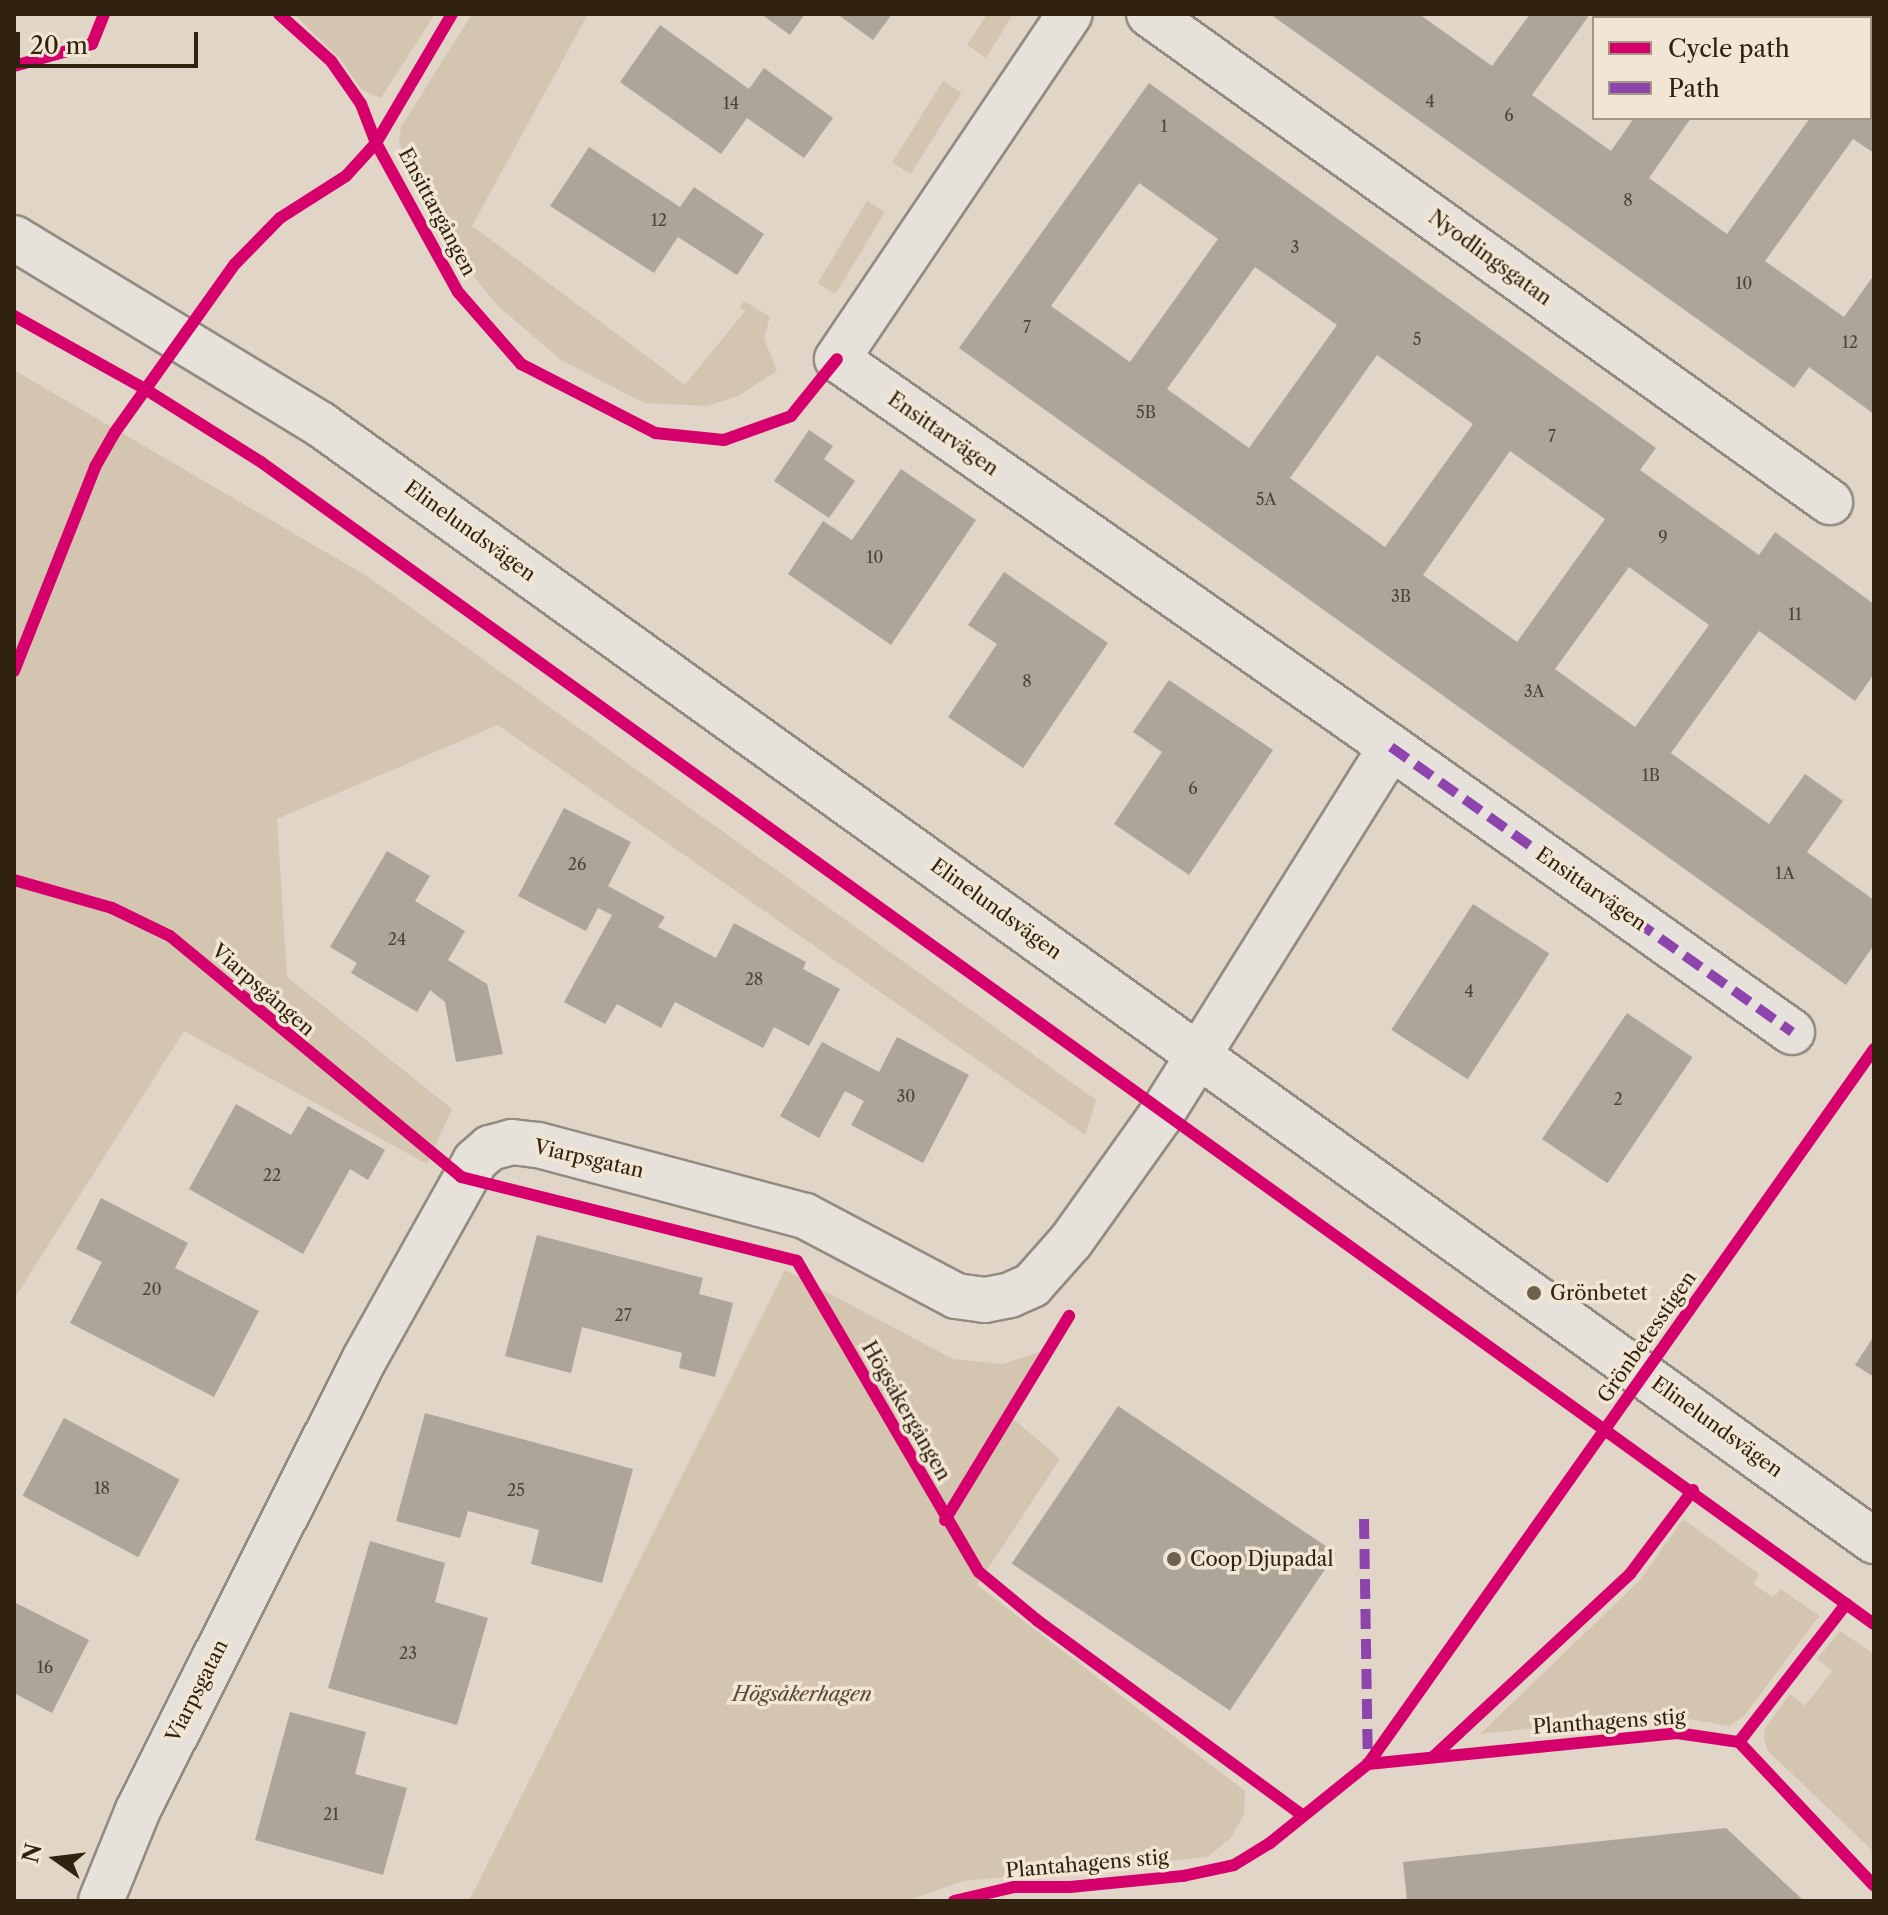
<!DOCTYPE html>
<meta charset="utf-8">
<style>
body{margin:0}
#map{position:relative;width:1888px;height:1915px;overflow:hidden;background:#e0d5c6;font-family:"Libre Caslon Text",serif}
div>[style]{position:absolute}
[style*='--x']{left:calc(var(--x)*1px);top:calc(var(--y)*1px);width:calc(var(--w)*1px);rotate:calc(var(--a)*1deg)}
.green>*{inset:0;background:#d4c5b1;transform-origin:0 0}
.building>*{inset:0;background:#ada59a;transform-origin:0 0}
.roads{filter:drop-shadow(2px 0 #928b80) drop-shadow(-2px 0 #928b80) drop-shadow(0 2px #928b80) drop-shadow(0 -2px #928b80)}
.street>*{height:44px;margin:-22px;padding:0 22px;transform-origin:22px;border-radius:22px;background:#e6e1da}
.secondary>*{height:44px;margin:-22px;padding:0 22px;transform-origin:22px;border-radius:22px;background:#e6e1da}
.quiet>*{height:10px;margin-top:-5px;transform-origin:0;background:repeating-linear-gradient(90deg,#8e44ad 0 20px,transparent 0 30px)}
.cycleway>*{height:12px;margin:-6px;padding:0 6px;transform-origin:6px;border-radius:6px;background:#d6006c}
.dots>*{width:22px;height:22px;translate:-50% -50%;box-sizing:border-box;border:4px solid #f1e5d3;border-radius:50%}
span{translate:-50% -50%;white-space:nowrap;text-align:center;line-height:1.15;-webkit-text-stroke:7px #f1e5d3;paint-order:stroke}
.number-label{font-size:16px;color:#504332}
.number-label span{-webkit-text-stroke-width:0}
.street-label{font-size:20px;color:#312210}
.poi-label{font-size:20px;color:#312210}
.left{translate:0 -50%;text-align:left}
.park-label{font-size:20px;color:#584834;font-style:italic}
.frame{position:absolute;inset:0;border:16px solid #312210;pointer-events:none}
.legend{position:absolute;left:1592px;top:16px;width:280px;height:104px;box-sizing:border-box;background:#f1e5d3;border:2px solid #a49785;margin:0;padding:10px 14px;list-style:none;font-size:24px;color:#312210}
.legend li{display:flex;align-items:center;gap:16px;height:40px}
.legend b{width:40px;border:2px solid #a49785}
.north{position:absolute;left:16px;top:1819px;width:80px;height:80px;-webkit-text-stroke:6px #f1e5d3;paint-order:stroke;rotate:284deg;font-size:22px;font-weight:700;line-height:32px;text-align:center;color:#312210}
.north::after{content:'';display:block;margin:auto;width:28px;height:36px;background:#312210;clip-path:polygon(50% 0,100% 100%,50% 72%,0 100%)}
.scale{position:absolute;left:16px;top:32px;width:182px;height:36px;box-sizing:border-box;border:4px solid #312210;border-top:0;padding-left:10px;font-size:24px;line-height:28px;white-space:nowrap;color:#312210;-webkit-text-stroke:6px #f1e5d3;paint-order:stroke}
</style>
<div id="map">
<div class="green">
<div style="clip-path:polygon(294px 14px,435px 14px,381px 98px,362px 90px,340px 59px)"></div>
<div style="clip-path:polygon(472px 14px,588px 14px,472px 226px,685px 385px,745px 311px,740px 307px,744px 301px,770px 317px,764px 338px,777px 371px,738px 396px,707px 406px,644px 403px,561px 360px,497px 305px,456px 255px,418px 192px,399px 141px,401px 127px)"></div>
<div style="clip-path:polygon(987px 14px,1013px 14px,986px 58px,967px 45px)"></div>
<div style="left:943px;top:81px;width:22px;height:96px;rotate:32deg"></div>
<div style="left:867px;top:201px;width:21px;height:96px;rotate:31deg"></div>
<div style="clip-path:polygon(14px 370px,370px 578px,1096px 1100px,1085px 1135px,498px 725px,277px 819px,287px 977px,452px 1109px,427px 1164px,184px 1031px,14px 1299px)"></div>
<div style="clip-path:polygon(785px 1270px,953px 1359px,1003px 1364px,1049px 1349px,1004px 1411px,1060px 1459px,977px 1585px,1245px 1791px,1244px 1814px,1231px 1838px,1207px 1857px,963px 1881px,906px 1901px,469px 1901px)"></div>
<div style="clip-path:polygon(1683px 1519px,1759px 1574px,1753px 1584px,1773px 1597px,1781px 1589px,1819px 1616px,1744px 1716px,1729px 1726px,1661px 1714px,1480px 1734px,1640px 1580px)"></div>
<div style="clip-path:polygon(1840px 1631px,1874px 1654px,1874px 1852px,1768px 1751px,1764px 1739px,1765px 1728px,1790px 1694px,1805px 1706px,1832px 1671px,1817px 1659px)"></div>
</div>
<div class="building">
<div style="clip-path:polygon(761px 14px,805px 14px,790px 35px)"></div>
<div style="clip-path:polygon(837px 14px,892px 14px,873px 40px)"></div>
<div style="clip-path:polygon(1270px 14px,1419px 14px,1492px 66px,1530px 14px,1590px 14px,1532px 95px,1611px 151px,1634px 118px,1691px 118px,1649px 178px,1727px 234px,1810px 118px,1870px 118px,1870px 42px,1874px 153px,1853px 139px,1765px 261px,1844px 317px,1874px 275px,1874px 414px,1809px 367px,1794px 388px)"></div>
<div style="left:1679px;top:14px;width:152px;height:7px"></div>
<div style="clip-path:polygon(660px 25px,749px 89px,764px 68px,833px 118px,804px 158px,747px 118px,721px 154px,620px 82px)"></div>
<div style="clip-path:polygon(evenodd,1149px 83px,1656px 448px,1640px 470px,1759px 555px,1775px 532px,1874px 604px,1874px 674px,1855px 701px,1759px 631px,1671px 753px,1769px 824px,1805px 774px,1843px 801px,1807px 852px,1874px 900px,1874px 945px,1846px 985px,959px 348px,1149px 83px,1139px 183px,1218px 239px,1130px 362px,1051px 306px,1139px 183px,1149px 83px,1255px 267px,1337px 325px,1249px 448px,1167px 389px,1255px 267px,1149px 83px,1377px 355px,1473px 424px,1385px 547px,1290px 478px,1377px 355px,1149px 83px,1510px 451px,1605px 519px,1517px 642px,1423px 575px,1510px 451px,1149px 83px,1629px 567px,1709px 625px,1635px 727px,1555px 669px,1629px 567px)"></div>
<div style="clip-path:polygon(589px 147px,680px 207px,694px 187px,764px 234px,737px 275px,678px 237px,654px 273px,550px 206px)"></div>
<div style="clip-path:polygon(809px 430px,833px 446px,824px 459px,855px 481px,829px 518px,774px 481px)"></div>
<div style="clip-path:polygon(901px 469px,976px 520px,891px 645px,788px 574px,823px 521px,852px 540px)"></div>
<div style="clip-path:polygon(1004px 572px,1108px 643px,1023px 768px,948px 717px,997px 644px,968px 625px)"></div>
<div style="clip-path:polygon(1169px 680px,1273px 750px,1189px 875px,1114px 824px,1162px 752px,1133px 732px)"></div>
<div style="clip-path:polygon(564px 808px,631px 842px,608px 886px,665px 917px,658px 927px,716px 958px,734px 923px,806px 962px,803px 969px,840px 989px,809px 1046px,774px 1027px,763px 1048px,675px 1002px,661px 1028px,617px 1004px,605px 1024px,564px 1002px,612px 915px,598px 908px,586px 931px,518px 896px)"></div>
<div style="clip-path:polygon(387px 851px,430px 876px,415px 901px,465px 931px,448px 960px,487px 984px,503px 1054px,456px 1062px,445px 1002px,430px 990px,417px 1012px,351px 973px,357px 963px,330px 947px)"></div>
<div style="left:1473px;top:904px;width:91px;height:150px;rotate:33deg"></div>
<div style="left:1627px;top:1013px;width:79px;height:152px;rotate:34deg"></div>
<div style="clip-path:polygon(897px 1037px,969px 1075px,923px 1163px,851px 1125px,864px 1101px,845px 1091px,819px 1138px,780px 1116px,822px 1042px,879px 1072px)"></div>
<div style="clip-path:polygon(236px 1104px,291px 1135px,308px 1106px,385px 1150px,368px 1180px,350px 1169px,303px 1254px,189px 1189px)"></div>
<div style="clip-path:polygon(101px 1198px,188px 1243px,175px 1268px,259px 1311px,214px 1397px,70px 1323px,102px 1262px,76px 1249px)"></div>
<div style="clip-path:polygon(537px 1235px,703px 1278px,699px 1294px,733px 1303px,715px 1377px,679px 1368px,682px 1353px,582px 1327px,571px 1373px,505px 1356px)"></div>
<div style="clip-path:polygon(1874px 1336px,1874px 1377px,1855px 1365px)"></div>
<div style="left:1118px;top:1406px;width:263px;height:190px;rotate:34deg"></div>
<div style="clip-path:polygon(425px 1413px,633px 1469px,602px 1583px,531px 1564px,539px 1530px,468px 1511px,460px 1538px,396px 1521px)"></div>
<div style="left:64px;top:1418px;width:131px;height:88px;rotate:28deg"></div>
<div style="clip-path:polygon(370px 1541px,445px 1563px,435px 1602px,488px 1618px,457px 1725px,328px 1688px)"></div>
<div style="clip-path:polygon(14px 1602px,89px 1640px,52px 1713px,14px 1693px)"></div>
<div style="clip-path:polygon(290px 1712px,366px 1732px,355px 1774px,407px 1788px,383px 1875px,255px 1840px)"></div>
<div style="clip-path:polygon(1726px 1828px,1804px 1901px,1407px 1901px,1403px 1862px)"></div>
</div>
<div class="roads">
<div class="street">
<div style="--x:1149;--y:14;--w:838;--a:35.63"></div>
<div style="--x:1391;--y:747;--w:492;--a:35.4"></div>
<div style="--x:101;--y:1901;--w:98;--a:-67.9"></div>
<div style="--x:138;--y:1810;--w:504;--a:-63.33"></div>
<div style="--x:364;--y:1360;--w:228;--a:-60.8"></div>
<div style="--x:475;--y:1161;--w:20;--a:-41"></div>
<div style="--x:490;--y:1148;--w:23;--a:-15"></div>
<div style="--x:512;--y:1142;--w:26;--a:7"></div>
<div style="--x:538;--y:1145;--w:276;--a:14.9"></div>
<div style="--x:805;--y:1216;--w:171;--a:27.9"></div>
<div style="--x:956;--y:1296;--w:29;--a:8"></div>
<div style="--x:985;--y:1300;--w:25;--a:-11"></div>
<div style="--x:1010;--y:1295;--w:24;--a:-24"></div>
<div style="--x:1032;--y:1285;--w:59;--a:-48.4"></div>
<div style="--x:1071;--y:1241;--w:155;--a:-54.5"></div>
<div style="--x:1161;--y:1115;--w:434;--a:-58"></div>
<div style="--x:1391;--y:747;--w:676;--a:-144.99"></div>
<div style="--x:837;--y:359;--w:416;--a:-56"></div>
</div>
<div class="secondary">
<div style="--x:14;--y:238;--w:358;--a:31.3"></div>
<div style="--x:320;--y:424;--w:1914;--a:35.71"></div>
</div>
</div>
<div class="quiet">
<div style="--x:1391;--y:747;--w:492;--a:35.4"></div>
<div style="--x:1364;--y:1519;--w:245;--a:89.1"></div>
</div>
<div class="cycleway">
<div style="--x:279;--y:14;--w:70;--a:42.1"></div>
<div style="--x:331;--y:61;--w:52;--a:55.1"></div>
<div style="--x:361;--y:104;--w:42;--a:69"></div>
<div style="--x:376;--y:143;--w:170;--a:61.2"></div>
<div style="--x:458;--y:292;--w:96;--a:48.8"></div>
<div style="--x:521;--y:364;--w:151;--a:27.2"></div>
<div style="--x:655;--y:433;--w:69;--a:5.8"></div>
<div style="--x:724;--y:440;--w:71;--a:-19.7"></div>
<div style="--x:791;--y:416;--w:73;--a:-51.1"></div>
<div style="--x:14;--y:66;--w:81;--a:-15.8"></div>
<div style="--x:92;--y:44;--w:32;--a:-68"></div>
<div style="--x:14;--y:316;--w:150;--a:29.1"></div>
<div style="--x:145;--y:389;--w:137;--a:32.2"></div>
<div style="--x:261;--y:462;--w:1988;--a:35.77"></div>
<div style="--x:14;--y:671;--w:219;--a:-68.3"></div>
<div style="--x:95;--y:467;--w:40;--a:-60.3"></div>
<div style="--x:115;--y:432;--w:206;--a:-54.5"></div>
<div style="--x:235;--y:264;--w:64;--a:-45.6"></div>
<div style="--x:280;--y:218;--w:78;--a:-32.5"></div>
<div style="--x:346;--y:176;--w:45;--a:-47.7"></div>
<div style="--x:376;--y:143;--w:150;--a:-59.5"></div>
<div style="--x:14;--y:880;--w:102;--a:15.9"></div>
<div style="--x:112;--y:908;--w:64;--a:25.8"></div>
<div style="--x:170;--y:936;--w:378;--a:39.6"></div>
<div style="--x:461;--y:1177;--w:346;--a:14"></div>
<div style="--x:797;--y:1261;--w:360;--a:59.7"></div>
<div style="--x:979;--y:1572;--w:77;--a:39.7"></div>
<div style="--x:1038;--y:1621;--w:326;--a:36.3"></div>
<div style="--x:945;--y:1520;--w:239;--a:-58.7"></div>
<div style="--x:1739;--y:1742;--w:175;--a:-52.2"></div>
<div style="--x:1433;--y:1757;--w:269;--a:-42.9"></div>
<div style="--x:1630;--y:1574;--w:105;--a:-53.1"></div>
<div style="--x:1368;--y:1764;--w:876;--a:-54.71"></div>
<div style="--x:954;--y:1901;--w:62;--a:-13.1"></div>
<div style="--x:1014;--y:1887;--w:56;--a:0"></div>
<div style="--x:1070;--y:1887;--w:114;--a:-5.6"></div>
<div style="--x:1183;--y:1876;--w:52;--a:-12.2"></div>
<div style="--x:1234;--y:1865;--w:42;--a:-31.4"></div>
<div style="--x:1270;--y:1843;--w:126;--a:-38.9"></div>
<div style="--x:1368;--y:1764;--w:311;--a:-5.7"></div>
<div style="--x:1677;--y:1733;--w:63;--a:8.3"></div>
<div style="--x:1739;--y:1742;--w:197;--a:46.8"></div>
</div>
<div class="dots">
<div style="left:1534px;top:1293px;background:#6e6150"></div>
<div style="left:1174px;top:1559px;background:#6e6150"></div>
</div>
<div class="number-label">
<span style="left:1430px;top:101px">4</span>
<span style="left:731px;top:103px">14</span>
<span style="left:1509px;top:115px">6</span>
<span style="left:1164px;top:126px">1</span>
<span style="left:1628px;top:200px">8</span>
<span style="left:659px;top:220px">12</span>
<span style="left:1295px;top:247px">3</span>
<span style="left:1744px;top:283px">10</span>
<span style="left:1027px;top:327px">7</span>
<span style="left:1417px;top:339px">5</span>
<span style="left:1850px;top:342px">12</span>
<span style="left:1146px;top:412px">5B</span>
<span style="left:1552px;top:436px">7</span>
<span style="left:1266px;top:499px">5A</span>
<span style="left:1663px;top:537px">9</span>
<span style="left:875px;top:557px">10</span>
<span style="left:1401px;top:596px">3B</span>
<span style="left:1795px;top:614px">11</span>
<span style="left:1027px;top:681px">8</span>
<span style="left:1534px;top:691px">3A</span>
<span style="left:1651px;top:775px">1B</span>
<span style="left:1193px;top:788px">6</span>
<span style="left:577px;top:864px">26</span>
<span style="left:1785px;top:873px">1A</span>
<span style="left:397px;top:939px">24</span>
<span style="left:754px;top:979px">28</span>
<span style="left:1469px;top:991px">4</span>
<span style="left:906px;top:1096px">30</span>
<span style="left:1618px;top:1099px">2</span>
<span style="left:272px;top:1175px">22</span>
<span style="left:152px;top:1289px">20</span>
<span style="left:623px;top:1315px">27</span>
<span style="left:102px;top:1488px">18</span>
<span style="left:516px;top:1490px">25</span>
<span style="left:408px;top:1653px">23</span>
<span style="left:45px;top:1667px">16</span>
<span style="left:331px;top:1814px">21</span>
</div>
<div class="street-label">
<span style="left:437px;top:212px;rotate:62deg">Ensittargången</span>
<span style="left:1490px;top:258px;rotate:36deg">Nyodlingsgatan</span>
<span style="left:943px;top:434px;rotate:35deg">Ensittarvägen</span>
<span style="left:470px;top:531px;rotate:36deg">Elinelundsvägen</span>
<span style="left:1591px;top:889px;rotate:35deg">Ensittarvägen</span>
<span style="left:996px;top:909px;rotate:36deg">Elinelundsvägen</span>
<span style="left:263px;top:990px;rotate:41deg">Viarpsgången</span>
<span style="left:589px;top:1159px;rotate:13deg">Viarpsgatan</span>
<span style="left:1647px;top:1337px;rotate:-55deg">Grönbetesstigen</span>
<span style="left:906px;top:1411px;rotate:60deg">Högsåkergången</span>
<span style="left:1717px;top:1427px;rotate:36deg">Elinelundsvägen</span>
<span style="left:197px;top:1691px;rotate:-63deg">Viarpsgatan</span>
<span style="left:1609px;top:1722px;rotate:-4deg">Planthagens stig</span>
<span style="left:1087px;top:1864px;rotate:-5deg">Plantahagens stig</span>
</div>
<div class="poi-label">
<span class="left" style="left:1550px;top:1293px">Grönbetet</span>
<span class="left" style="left:1190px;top:1559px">Coop Djupadal</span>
</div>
<div class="park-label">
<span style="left:802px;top:1694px">Högsåkerhagen</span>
</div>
<div class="frame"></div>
<ul class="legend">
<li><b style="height:10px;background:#d6006c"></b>Cycle path</li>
<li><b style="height:10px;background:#8e44ad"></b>Path</li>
</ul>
<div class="north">N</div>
<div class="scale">20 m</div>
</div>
